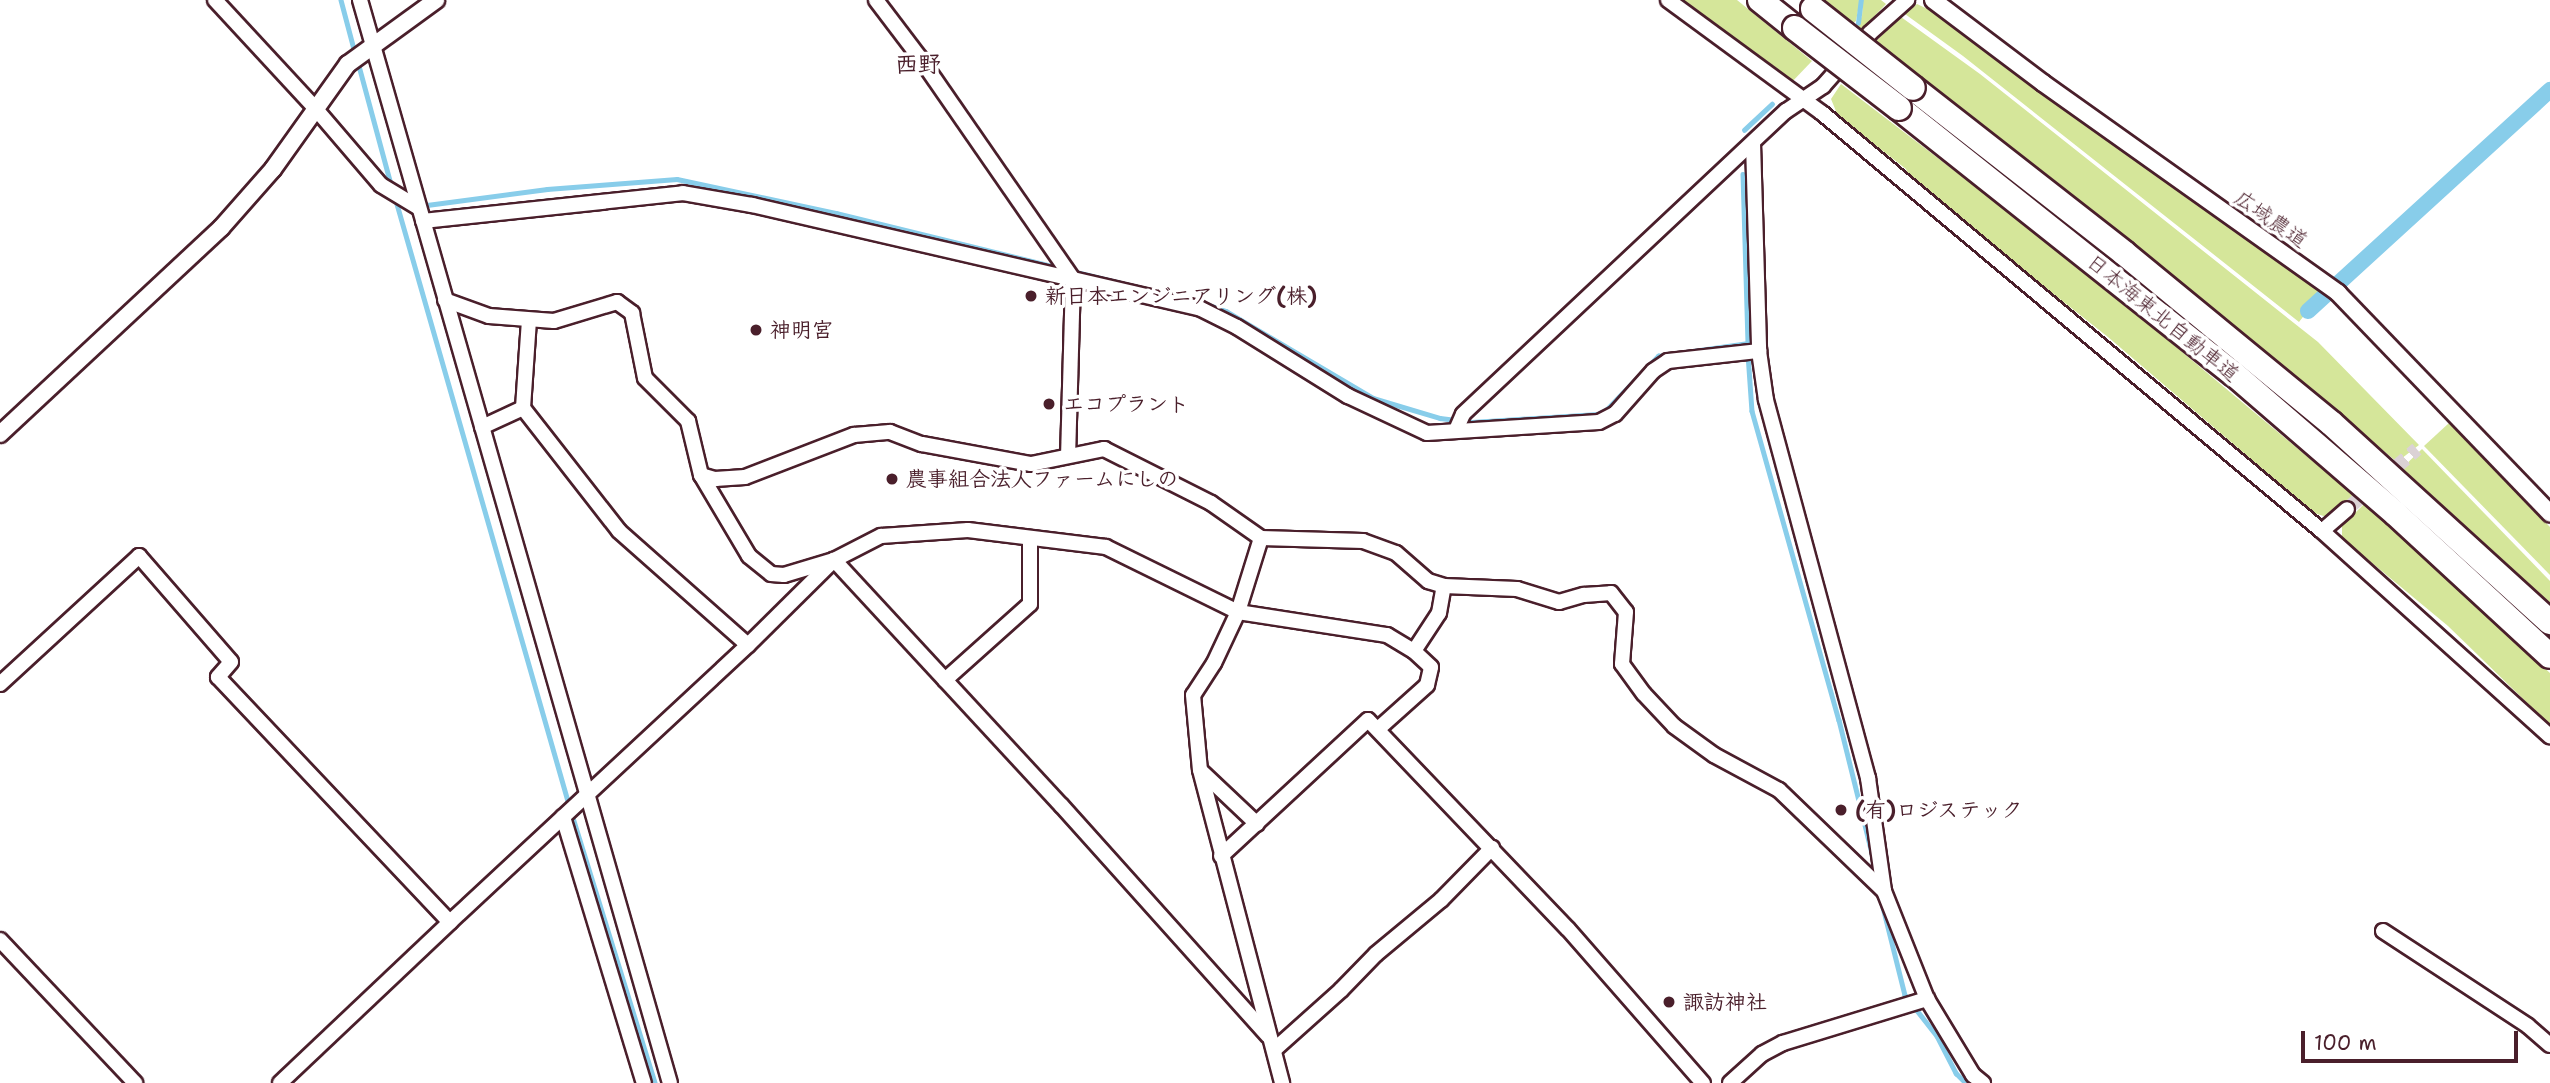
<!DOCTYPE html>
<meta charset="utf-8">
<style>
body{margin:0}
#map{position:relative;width:2550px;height:1083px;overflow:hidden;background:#fff;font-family:"Shantell Sans","Klee One",sans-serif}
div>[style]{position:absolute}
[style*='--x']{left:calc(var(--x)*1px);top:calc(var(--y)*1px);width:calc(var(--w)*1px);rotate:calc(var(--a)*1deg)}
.green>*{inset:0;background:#d5e69a}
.stream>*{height:4.5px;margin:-2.25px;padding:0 2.25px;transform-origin:2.25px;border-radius:2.25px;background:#88cdea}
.canal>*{height:16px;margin:-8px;padding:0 8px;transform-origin:8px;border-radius:8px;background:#88cdea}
.minor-tunnel>*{height:14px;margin-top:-7px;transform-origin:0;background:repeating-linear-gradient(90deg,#dbd2d5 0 14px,transparent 0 21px)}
.roads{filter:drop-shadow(2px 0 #4a1f2b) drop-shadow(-2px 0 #4a1f2b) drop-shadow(0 2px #4a1f2b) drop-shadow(0 -2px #4a1f2b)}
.minor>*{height:14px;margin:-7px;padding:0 7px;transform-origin:7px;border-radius:7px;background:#fff}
.tertiary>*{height:16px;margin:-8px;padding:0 8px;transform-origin:8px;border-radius:8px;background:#fff}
.motorway>*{height:24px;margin:-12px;padding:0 12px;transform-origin:12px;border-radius:12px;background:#fff}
.bridges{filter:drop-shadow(2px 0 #4a1f2b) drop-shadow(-2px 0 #4a1f2b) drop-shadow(0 2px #4a1f2b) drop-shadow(0 -2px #4a1f2b)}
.motorway-bridge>*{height:24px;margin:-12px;padding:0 12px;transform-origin:12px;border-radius:12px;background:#fff}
.dots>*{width:19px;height:19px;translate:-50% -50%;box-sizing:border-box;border:4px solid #fff;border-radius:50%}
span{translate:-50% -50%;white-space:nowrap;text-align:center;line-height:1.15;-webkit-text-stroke:7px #fff;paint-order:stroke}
.street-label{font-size:21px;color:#4a1f2b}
.poi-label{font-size:21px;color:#4a1f2b;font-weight:700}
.left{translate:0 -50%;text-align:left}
.neighbourhood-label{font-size:23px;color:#4a1f2b;font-weight:700}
.scale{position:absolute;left:2301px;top:1031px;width:217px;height:32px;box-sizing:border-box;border:4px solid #4a1f2b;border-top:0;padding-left:9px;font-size:21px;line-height:24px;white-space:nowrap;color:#4a1f2b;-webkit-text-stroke:5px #fff;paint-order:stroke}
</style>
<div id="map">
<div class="green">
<div style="clip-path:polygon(1683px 0,1737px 0,1812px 61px,1789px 85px)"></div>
<div style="clip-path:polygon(1821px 0,1860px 0,1856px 21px,1851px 25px)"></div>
<div style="clip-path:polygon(1863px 0,1881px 0,1886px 4px,1860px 31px,1857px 27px,1862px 16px)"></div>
<div style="clip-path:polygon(1917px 4px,1938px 14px,2323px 291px,2299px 322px,1963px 56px,1905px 14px)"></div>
<div style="clip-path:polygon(1901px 17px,1980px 74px,2318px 342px,2419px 445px,2397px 462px,2058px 183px,1875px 42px)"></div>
<div style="clip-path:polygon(1841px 84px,2078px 265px,2352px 494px,2358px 502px,2349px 511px,2330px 518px,2314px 513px,2108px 337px,1910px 181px,1906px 169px,1838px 116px,1831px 99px)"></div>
<div style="clip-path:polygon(2449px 423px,2550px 527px,2550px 575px,2424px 446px)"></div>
<div style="clip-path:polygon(2422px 449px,2550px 581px,2550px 603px,2402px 468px)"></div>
<div style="clip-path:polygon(2364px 504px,2550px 673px,2550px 725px,2448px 626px,2342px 538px,2342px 526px)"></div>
</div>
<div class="stream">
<div style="--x:341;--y:0;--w:55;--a:75.2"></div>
<div style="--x:1858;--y:23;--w:23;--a:-83"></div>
<div style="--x:358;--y:62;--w:131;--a:74.9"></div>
<div style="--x:1744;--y:130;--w:38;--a:-43"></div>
<div style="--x:1743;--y:174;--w:171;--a:88.3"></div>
<div style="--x:395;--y:197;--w:636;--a:74.02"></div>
<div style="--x:570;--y:808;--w:288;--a:72.8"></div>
<div style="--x:427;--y:205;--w:121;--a:-7.6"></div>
<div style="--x:547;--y:189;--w:130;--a:-4.4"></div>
<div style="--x:677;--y:179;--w:163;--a:12.1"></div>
<div style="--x:836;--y:213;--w:231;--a:13.8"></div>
<div style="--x:1072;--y:271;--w:68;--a:13.6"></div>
<div style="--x:1201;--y:302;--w:27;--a:20"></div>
<div style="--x:1226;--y:311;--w:171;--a:30.6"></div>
<div style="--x:1373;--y:398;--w:70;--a:16.6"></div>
<div style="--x:1440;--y:418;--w:32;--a:7"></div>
<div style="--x:1472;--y:422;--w:126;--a:-3.6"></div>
<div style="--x:1598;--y:414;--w:10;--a:-29"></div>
<div style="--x:1607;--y:409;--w:74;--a:-46.1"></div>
<div style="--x:1658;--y:356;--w:91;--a:-8.2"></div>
<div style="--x:1748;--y:354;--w:57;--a:86"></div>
<div style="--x:1752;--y:411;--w:321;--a:74.3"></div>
<div style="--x:1839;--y:720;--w:141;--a:76.1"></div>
<div style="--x:1882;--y:903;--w:95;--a:76"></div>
<div style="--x:1905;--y:995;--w:52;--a:52"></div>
<div style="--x:1937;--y:1036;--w:42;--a:62.8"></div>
<div style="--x:1956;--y:1073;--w:14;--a:45"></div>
</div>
<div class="canal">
<div style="--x:2308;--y:311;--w:328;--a:-42.4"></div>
</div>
<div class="minor-tunnel">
<div style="--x:2347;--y:509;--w:92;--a:-40.6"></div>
</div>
<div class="roads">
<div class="minor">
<div style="--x:215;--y:0;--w:147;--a:47.2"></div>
<div style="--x:315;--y:108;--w:101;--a:49.4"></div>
<div style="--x:381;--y:185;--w:44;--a:31.2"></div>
<div style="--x:360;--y:0;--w:1126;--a:74.03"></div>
<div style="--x:876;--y:0;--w:73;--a:52.8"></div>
<div style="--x:920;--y:58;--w:269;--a:55.3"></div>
<div style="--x:1073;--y:279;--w:176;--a:91.6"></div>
<div style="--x:1668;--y:0;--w:191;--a:36.3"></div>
<div style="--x:1822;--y:113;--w:652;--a:39.9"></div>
<div style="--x:2322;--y:531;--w:307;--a:42"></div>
<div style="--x:1753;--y:143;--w:208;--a:88.3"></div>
<div style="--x:1759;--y:351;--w:49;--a:81.9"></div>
<div style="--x:1766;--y:400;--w:392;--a:74.9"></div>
<div style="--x:1868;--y:778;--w:114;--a:81.9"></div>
<div style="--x:1884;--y:891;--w:116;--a:68.3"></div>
<div style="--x:1927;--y:999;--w:89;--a:58.8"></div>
<div style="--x:1973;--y:1075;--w:13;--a:39"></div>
<div style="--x:423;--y:221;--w:262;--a:-6.1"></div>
<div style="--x:683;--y:193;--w:70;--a:9.9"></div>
<div style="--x:752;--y:205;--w:459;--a:13"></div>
<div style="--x:1199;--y:308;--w:42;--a:26.6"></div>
<div style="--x:1237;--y:327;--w:131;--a:31.9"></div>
<div style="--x:1348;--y:396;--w:87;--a:25.1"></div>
<div style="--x:1427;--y:433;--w:172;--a:-3.7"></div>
<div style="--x:1599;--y:422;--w:18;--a:-27"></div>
<div style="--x:1615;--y:414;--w:57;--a:-48.5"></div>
<div style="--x:1653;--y:371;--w:18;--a:-34"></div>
<div style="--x:1668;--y:361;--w:92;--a:-6.3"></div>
<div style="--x:445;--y:300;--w:47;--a:20"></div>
<div style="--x:489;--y:316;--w:65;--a:4.4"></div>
<div style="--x:554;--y:321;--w:66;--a:-16.8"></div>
<div style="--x:617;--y:302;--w:19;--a:36"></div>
<div style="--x:632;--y:313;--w:66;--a:78.7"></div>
<div style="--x:645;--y:378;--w:61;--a:45"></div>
<div style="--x:688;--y:421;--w:56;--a:76.5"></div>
<div style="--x:701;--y:475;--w:15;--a:16"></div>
<div style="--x:715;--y:479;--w:30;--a:-4"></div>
<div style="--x:745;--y:477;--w:117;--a:-21.1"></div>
<div style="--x:854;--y:435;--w:36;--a:-5"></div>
<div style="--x:890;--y:432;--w:34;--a:21"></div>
<div style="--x:922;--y:444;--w:111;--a:10.4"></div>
<div style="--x:1031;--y:464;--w:75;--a:-11.6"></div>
<div style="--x:1104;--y:449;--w:120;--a:26.8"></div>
<div style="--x:1211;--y:503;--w:61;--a:35"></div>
<div style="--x:1261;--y:538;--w:102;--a:1.7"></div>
<div style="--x:1363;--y:541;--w:35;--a:20"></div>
<div style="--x:1396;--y:553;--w:43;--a:41.2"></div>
<div style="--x:1428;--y:581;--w:17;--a:17"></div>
<div style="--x:1444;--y:586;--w:73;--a:2.4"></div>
<div style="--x:1517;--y:589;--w:44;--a:17.2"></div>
<div style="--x:1559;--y:602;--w:26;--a:-16"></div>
<div style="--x:1584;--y:595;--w:27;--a:-4"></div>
<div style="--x:1611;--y:593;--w:24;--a:52"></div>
<div style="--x:1626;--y:612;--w:52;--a:94.4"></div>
<div style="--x:1622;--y:664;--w:37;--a:54"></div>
<div style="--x:1644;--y:694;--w:44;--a:46.8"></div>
<div style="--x:1674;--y:726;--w:49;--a:35.9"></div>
<div style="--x:1714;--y:755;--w:74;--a:28.3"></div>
<div style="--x:1779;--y:790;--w:146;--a:43.9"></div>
<div style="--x:529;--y:320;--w:88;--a:93.9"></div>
<div style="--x:523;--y:408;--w:156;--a:52"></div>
<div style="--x:619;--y:531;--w:172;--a:41.5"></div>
<div style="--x:482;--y:427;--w:45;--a:-24.9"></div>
<div style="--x:1456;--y:430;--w:17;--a:-66"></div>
<div style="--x:1463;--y:414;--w:443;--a:-43.2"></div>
<div style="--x:1786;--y:111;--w:45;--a:-34"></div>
<div style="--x:1823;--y:86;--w:71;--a:-48.4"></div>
<div style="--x:1870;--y:33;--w:50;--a:-41.7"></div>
<div style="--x:701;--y:475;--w:94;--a:59.3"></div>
<div style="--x:749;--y:556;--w:28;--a:39"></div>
<div style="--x:771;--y:574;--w:13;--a:4"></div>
<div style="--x:784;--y:575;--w:52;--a:-16.7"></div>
<div style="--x:834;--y:560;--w:53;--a:-27.1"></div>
<div style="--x:881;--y:536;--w:87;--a:-3.9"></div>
<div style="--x:968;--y:530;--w:139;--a:7"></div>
<div style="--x:1106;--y:547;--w:147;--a:26.2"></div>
<div style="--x:1238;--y:612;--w:151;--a:8.8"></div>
<div style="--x:1387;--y:635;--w:31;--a:31"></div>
<div style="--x:2322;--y:531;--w:33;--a:-41"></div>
<div style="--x:1261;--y:538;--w:77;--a:107.3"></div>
<div style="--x:1238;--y:612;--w:56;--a:115.2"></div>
<div style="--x:1214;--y:663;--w:38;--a:123"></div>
<div style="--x:1193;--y:695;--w:75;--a:84.7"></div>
<div style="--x:1200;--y:770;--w:324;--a:75.3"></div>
<div style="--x:945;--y:680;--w:114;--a:-41.8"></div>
<div style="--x:1030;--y:604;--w:66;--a:-90"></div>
<div style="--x:0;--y:684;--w:189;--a:-42.6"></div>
<div style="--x:139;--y:556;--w:140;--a:49"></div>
<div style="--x:231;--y:662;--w:20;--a:131"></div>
<div style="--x:218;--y:677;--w:337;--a:46.6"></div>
<div style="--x:450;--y:922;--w:407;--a:-42.9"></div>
<div style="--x:748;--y:645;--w:121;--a:-44.7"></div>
<div style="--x:834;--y:560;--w:334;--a:47.2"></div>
<div style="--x:1061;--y:805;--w:310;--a:48.1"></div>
<div style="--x:1378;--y:729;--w:66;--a:-41.9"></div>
<div style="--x:1427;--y:685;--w:18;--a:-77"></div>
<div style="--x:1431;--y:667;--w:23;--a:-137"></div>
<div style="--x:1414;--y:651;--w:45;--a:-56.7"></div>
<div style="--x:1439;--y:613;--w:27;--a:-80"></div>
<div style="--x:1201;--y:771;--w:77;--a:43.4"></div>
<div style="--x:563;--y:817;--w:278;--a:73.1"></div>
<div style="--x:1221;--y:856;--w:200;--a:-42.8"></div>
<div style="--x:1368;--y:720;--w:289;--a:46.3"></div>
<div style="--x:1568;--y:929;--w:205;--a:48.8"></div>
<div style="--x:2383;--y:931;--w:173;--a:33.2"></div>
<div style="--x:2528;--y:1026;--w:29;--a:41"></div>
<div style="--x:0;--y:940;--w:197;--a:46.6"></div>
<div style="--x:1274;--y:1050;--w:90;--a:-41.8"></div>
<div style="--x:1341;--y:990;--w:50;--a:-45.8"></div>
<div style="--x:1376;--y:954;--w:85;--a:-39.7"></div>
<div style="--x:1441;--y:900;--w:73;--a:-45.6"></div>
<div style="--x:280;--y:1083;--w:234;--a:-43.4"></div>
<div style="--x:1730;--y:1083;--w:43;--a:-42.2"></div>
<div style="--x:1762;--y:1054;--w:24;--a:-28"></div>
<div style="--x:1783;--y:1043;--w:151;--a:-17"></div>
</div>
<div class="tertiary">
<div style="--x:1933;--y:0;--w:138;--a:37"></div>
<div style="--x:2043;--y:83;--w:362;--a:35.4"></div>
<div style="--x:2338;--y:293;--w:306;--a:46.1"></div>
<div style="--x:0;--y:434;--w:302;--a:-43"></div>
<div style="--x:221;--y:228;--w:79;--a:-48.6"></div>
<div style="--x:273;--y:169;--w:129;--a:-54.5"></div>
<div style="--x:348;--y:64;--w:109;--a:-36"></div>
</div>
<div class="motorway">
<div style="--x:1760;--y:0;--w:45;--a:38.7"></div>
<div style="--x:1913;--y:88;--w:268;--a:38"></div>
<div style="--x:2124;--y:253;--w:268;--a:39.4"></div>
<div style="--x:2331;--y:423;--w:296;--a:42.3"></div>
<div style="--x:1899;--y:108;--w:428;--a:38.5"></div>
<div style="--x:2234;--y:374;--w:214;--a:40.8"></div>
<div style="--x:2396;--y:514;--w:209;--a:42.7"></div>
</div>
</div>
<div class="bridges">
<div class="motorway-bridge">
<div style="--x:1813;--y:9;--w:127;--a:38.3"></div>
<div style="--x:1795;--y:28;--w:131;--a:37.6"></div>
</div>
</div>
<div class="dots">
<div style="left:1031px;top:296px;background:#4a1f2b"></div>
<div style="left:756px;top:330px;background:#4a1f2b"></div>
<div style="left:1049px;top:404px;background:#4a1f2b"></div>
<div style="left:892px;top:479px;background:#4a1f2b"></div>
<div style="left:1841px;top:810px;background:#4a1f2b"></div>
<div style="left:1669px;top:1002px;background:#4a1f2b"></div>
</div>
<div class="street-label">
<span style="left:2271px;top:219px;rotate:35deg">広域農道</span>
<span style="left:2163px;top:318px;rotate:39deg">日本海東北自動車道</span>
</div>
<div class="poi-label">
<span class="left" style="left:1045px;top:296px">新日本エンジニアリング(株)</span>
<span class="left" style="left:770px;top:330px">神明宮</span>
<span class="left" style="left:1063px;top:404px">エコプラント</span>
<span class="left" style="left:906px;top:479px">農事組合法人ファームにしの</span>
<span class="left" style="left:1855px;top:810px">(有)ロジステック</span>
<span class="left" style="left:1683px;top:1002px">諏訪神社</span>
</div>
<div class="neighbourhood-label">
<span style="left:918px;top:64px">西野</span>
</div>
<div class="scale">100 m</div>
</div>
